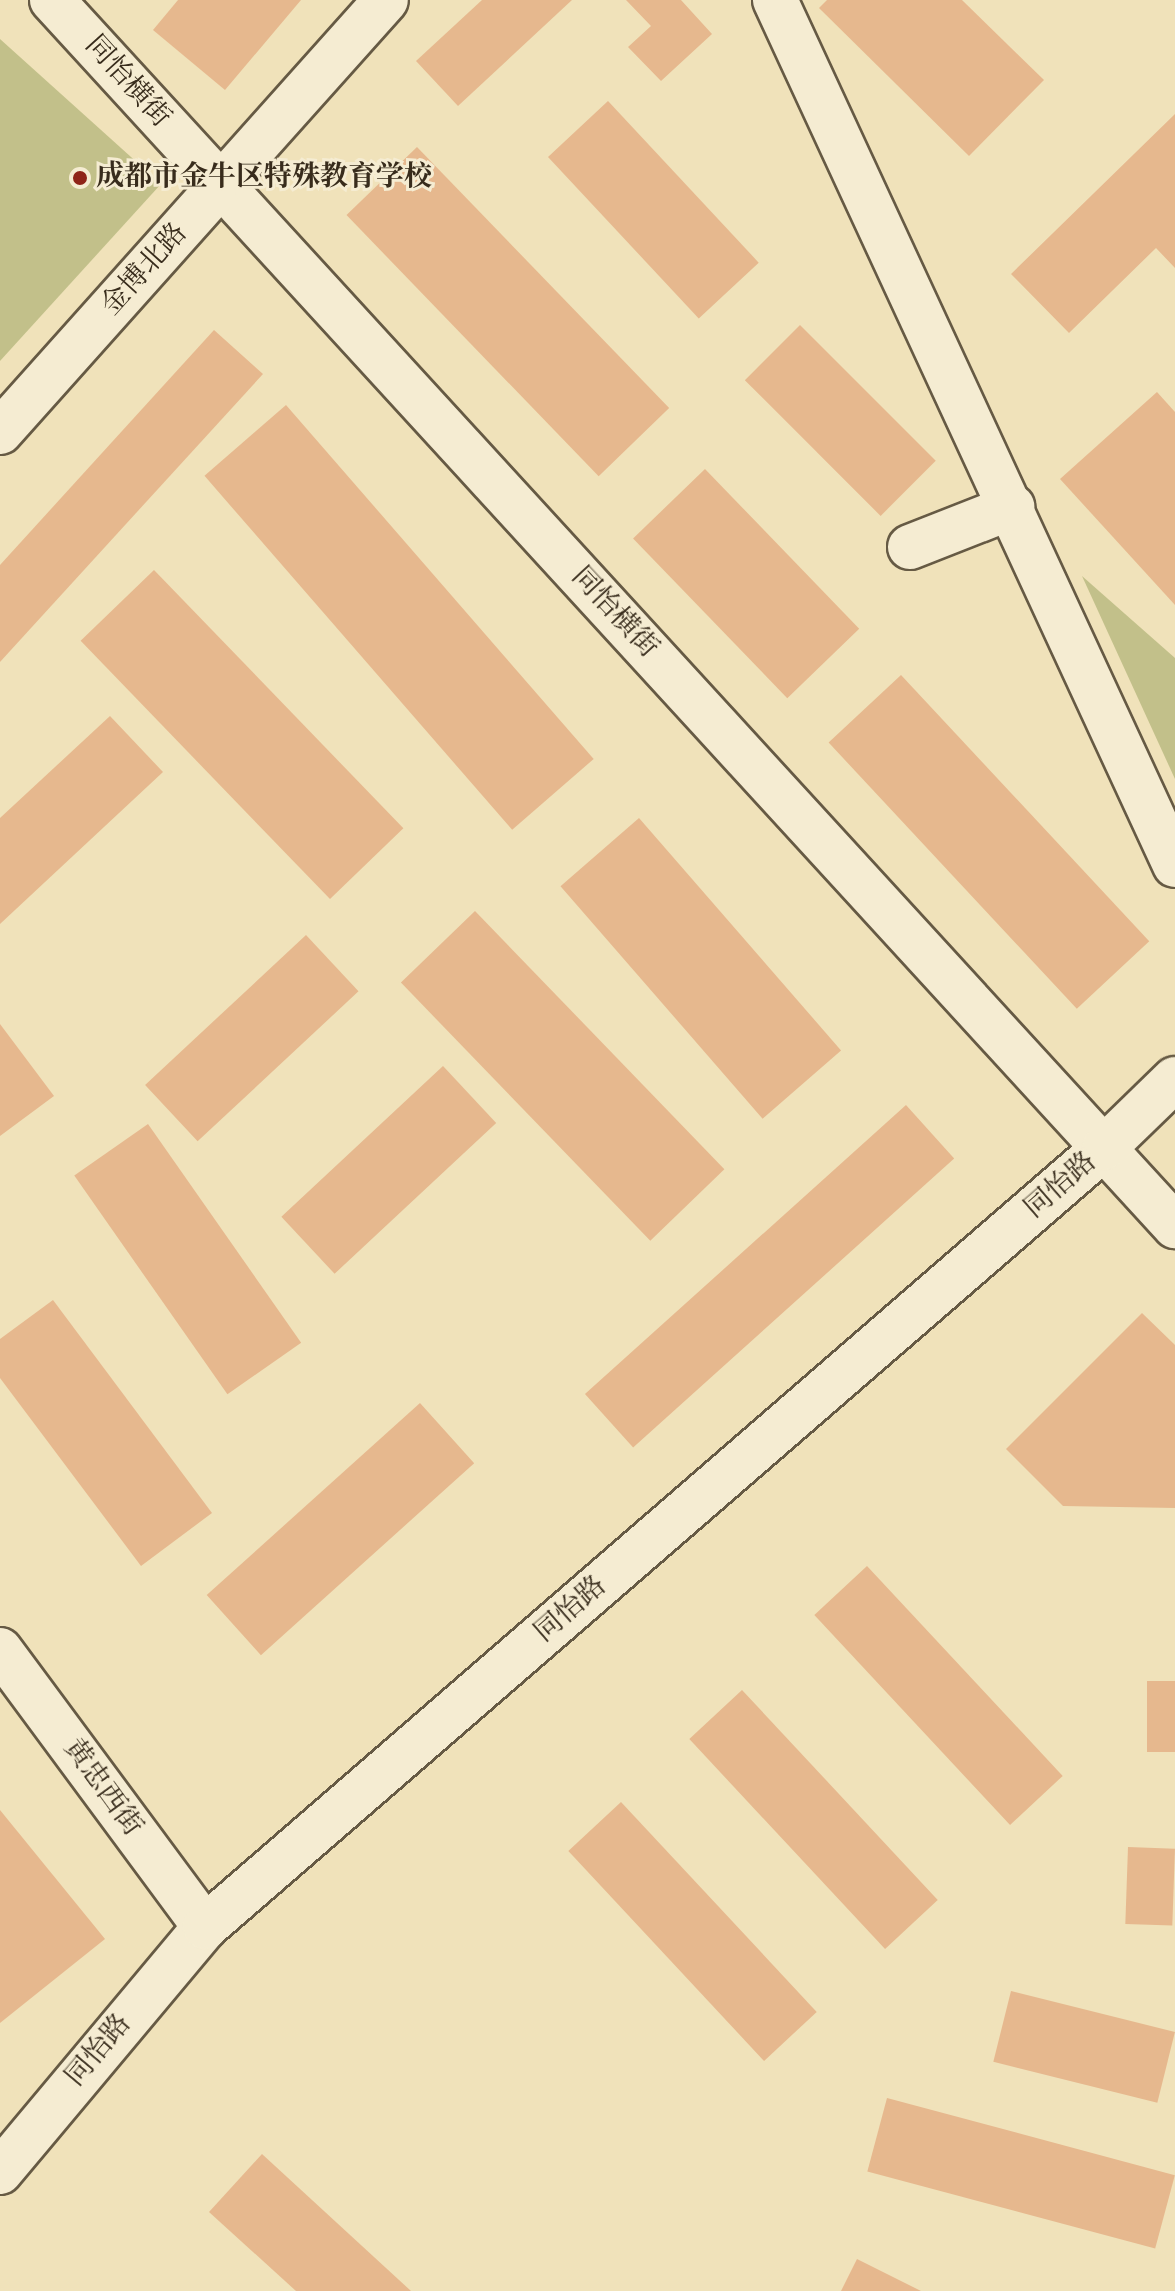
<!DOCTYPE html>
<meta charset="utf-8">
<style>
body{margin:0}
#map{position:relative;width:1175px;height:2291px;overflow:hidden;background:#f0e2ba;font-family:"IM FELL English","Noto Serif SC",serif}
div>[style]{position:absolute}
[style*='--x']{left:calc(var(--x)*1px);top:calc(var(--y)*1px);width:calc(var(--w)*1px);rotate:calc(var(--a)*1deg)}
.green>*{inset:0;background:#c2c08a}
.building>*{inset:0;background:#e6b88e;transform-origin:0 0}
.roads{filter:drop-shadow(2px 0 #665a44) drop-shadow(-2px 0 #665a44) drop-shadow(0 2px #665a44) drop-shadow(0 -2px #665a44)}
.minor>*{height:44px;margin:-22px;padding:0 22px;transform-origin:22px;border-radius:22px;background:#f5ecd2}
.dots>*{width:22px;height:22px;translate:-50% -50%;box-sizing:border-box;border:4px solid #f5ecd2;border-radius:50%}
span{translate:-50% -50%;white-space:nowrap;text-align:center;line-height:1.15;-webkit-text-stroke:6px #f5ecd2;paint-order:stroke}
.street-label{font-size:28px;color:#382c1c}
.poi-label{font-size:28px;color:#382c1c;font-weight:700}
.left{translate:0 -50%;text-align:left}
</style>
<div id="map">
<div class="green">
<div style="clip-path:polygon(0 39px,161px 184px,0 361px)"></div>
<div style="clip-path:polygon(1082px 576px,1175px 658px,1175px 779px)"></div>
</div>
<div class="building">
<div style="clip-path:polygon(178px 0,301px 0,225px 90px,153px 30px)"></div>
<div style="clip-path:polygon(482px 0,572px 0,458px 106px,416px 61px)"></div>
<div style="clip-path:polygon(626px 0,681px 0,712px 34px,661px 81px,628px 47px,651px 26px)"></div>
<div style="clip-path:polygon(827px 0,962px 0,1044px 80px,969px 156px,819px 8px)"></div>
<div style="left:608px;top:101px;width:221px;height:82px;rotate:47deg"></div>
<div style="clip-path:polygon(1175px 114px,1175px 268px,1156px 248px,1069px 333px,1011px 274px)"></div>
<div style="left:417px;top:147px;width:363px;height:98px;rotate:46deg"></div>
<div style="left:800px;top:325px;width:192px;height:78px;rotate:45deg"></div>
<div style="clip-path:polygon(214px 330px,263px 374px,0 662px,0 565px)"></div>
<div style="clip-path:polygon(1157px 392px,1175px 412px,1175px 605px,1060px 479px)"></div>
<div style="left:286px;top:405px;width:469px;height:108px;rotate:49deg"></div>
<div style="left:705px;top:469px;width:222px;height:100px;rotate:46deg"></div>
<div style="left:154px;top:570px;width:359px;height:102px;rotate:46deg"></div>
<div style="left:901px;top:675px;width:364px;height:99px;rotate:47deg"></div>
<div style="clip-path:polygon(110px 716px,163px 772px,0 924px,0 818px)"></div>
<div style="left:639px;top:818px;width:308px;height:104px;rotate:49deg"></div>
<div style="left:475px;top:911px;width:359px;height:103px;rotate:46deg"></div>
<div style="left:306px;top:935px;width:77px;height:220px;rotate:47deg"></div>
<div style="clip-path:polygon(0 1024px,54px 1096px,0 1136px)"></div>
<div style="left:443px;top:1066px;width:78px;height:221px;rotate:47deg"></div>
<div style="left:906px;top:1105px;width:72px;height:432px;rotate:48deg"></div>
<div style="left:148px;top:1124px;width:267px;height:90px;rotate:55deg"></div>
<div style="clip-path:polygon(53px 1300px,212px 1513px,141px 1566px,0 1378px,0 1339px)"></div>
<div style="clip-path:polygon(1142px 1313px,1175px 1345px,1175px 1508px,1063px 1506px,1006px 1449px)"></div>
<div style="left:420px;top:1403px;width:81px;height:287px;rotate:48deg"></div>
<div style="left:867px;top:1566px;width:287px;height:72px;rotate:47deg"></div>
<div style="left:1147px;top:1681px;width:28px;height:71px"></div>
<div style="left:742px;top:1690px;width:287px;height:72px;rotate:47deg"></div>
<div style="left:621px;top:1802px;width:287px;height:72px;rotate:47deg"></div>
<div style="clip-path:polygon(0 1810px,105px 1939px,0 2023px)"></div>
<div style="left:1128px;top:1847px;width:47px;height:77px;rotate:2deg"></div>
<div style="left:1011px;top:1991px;width:169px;height:73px;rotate:14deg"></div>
<div style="left:887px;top:2098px;width:298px;height:76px;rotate:15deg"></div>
<div style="clip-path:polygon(262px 2154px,411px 2291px,296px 2291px,209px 2212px)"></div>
<div style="clip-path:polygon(857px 2259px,921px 2291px,841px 2291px)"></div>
</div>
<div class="roads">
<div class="minor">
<div style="--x:52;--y:0;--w:1663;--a:47.51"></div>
<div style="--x:775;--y:0;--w:953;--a:65.18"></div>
<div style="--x:0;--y:432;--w:579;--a:-48.22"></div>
<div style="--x:910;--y:547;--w:110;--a:-21.4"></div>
<div style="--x:0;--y:1650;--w:345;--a:53.5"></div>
<div style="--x:0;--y:2172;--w:319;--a:-50.1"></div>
<div style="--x:205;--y:1927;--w:1190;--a:-40.91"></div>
<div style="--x:1104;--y:1148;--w:99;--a:-44.2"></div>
</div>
</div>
<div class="dots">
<div style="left:80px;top:178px;background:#8f2418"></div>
</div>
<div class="street-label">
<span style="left:127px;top:82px;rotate:48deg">同怡横街</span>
<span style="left:145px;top:270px;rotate:-48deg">金博北路</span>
<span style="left:614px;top:613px;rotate:47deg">同怡横街</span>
<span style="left:1061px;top:1186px;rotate:-41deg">同怡路</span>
<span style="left:571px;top:1610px;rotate:-41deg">同怡路</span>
<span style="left:102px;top:1788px;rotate:54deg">黄忠西街</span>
<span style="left:99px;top:2051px;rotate:-50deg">同怡路</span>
</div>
<div class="poi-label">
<span class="left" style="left:96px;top:178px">成都市金牛区特殊教育学校</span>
</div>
</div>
